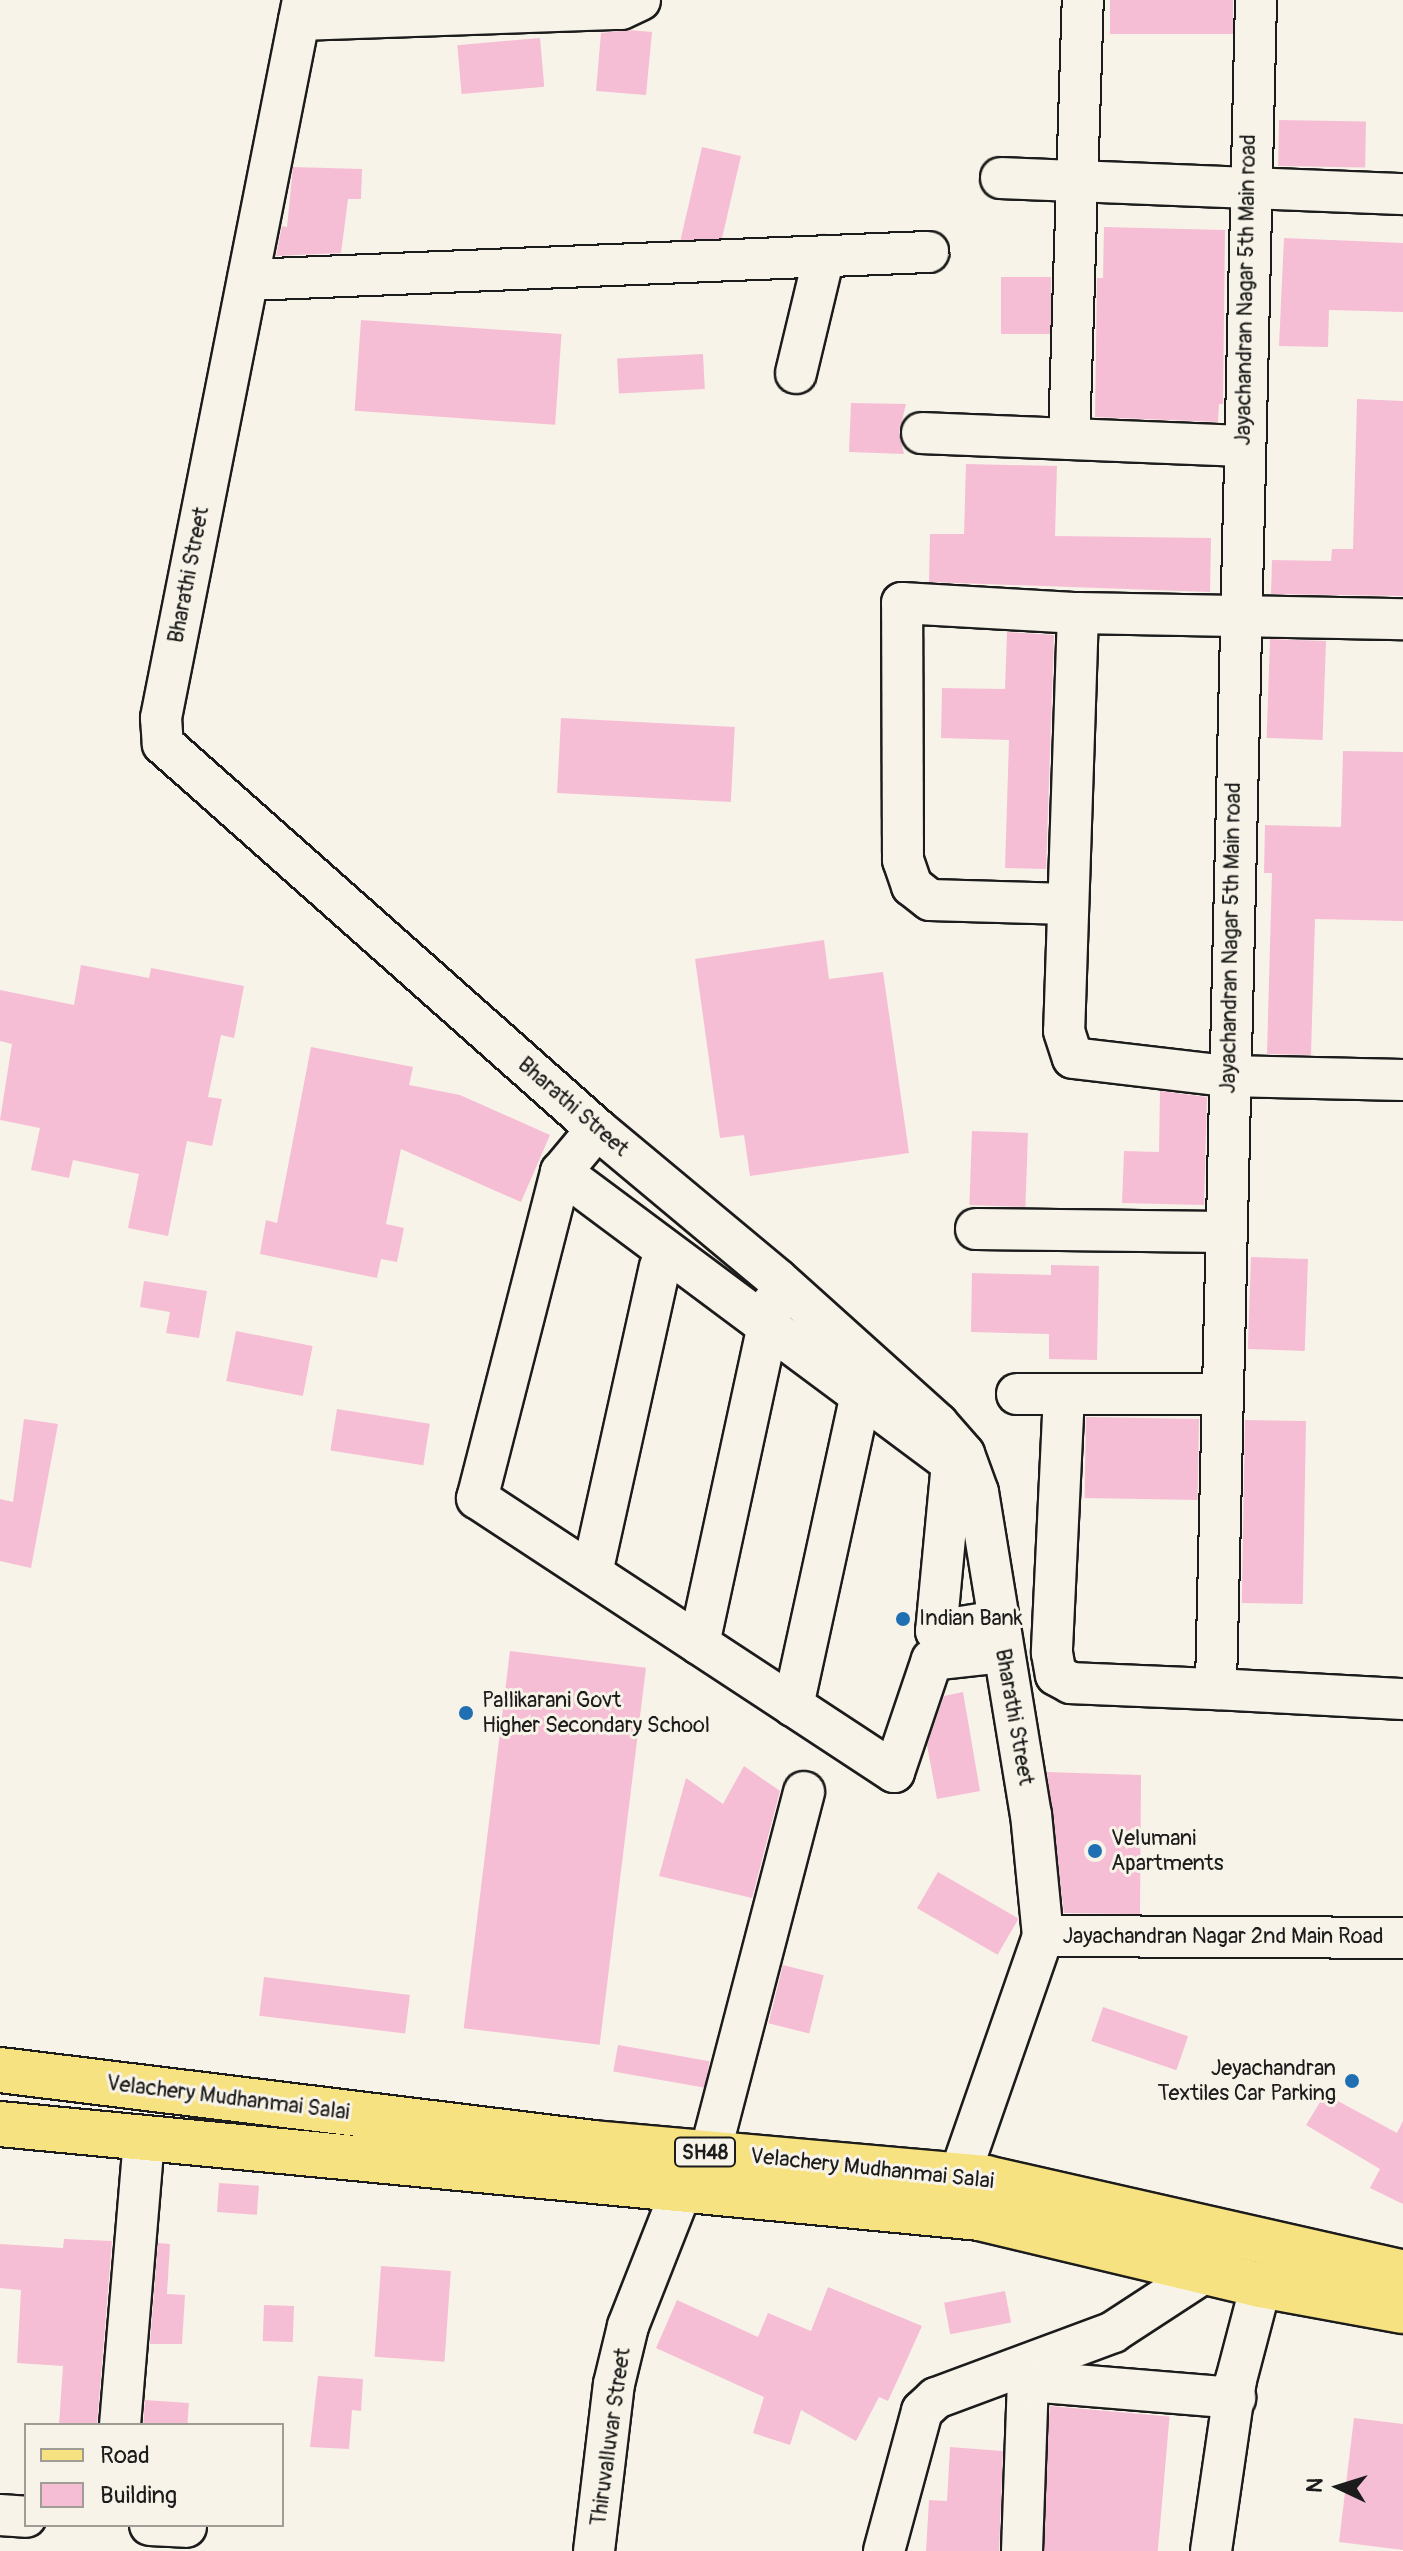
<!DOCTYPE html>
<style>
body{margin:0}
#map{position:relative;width:1403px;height:2551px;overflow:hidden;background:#f7f3e8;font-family:Pangolin,sans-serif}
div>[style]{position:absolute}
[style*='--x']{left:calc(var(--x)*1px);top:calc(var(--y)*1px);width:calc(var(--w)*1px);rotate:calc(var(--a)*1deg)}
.building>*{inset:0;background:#f6bed5;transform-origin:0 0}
.roads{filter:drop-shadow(2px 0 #1c1c1c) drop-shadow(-2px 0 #1c1c1c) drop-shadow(0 2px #1c1c1c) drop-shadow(0 -2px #1c1c1c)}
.minor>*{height:40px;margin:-20px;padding:0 20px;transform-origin:20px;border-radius:20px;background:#f7f3e8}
.major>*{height:44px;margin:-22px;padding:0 22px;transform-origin:22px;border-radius:22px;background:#f7e281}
.dots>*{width:22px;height:22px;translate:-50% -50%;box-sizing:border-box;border:4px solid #f7f3e8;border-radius:50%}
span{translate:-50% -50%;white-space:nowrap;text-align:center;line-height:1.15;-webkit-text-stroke:6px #f7f3e8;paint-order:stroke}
.shield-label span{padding:2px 6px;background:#f7f3e8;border:2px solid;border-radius:6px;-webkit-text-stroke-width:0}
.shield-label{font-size:20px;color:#1c1c1c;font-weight:700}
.street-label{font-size:22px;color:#1c1c1c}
.poi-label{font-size:22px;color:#1c1c1c}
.left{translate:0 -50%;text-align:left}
.right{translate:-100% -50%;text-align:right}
.legend{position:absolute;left:24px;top:2423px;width:260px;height:104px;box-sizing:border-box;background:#f7f3e8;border:2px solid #9f9d96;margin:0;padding:10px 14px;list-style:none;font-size:24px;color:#1c1c1c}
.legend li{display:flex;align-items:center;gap:16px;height:40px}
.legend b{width:40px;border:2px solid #9f9d96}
.north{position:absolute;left:1299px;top:2447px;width:80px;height:80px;-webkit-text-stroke:6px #f7f3e8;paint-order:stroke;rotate:274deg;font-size:22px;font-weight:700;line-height:32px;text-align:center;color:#1c1c1c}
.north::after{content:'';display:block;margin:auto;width:28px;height:36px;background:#1c1c1c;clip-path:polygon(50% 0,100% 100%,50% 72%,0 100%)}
</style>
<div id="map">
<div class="building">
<div style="left:1110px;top:0;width:123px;height:34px"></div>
<div style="clip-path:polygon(629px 30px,652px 32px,646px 95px,596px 91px,601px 33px)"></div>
<div style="left:540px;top:38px;width:49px;height:83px;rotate:85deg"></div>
<div style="left:1279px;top:120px;width:87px;height:46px;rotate:1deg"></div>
<div style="left:702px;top:147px;width:40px;height:95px;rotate:13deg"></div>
<div style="clip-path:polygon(293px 167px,362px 169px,361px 199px,348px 199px,341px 253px,276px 256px,282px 226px,287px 227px)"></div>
<div style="clip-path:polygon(1104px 227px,1225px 230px,1223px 404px,1219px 404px,1218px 422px,1095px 417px,1097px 278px,1103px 278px)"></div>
<div style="clip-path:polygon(1284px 238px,1403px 243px,1403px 312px,1329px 310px,1328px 347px,1279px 346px)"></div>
<div style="left:1001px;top:277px;width:50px;height:57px"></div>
<div style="left:361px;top:320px;width:201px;height:91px;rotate:4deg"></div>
<div style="left:703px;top:354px;width:35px;height:86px;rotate:87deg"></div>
<div style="clip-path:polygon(1357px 399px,1403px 401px,1403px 596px,1271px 594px,1272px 560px,1331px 561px,1332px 549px,1353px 549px)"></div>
<div style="clip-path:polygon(851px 403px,906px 404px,899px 433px,904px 454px,849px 452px)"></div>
<div style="clip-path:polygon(966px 464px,1057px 466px,1055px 536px,1211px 538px,1210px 592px,929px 582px,930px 534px,964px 534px)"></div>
<div style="clip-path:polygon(1007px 632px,1054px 635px,1046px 869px,1005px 868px,1009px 740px,941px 738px,942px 688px,1005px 689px)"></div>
<div style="left:1326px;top:641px;width:99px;height:56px;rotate:92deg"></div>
<div style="left:561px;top:718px;width:174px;height:75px;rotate:3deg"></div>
<div style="clip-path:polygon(1343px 751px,1403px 752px,1403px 921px,1315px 919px,1311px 1055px,1267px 1054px,1272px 873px,1264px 873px,1265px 825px,1341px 827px)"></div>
<div style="clip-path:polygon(824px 940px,829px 979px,883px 972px,909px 1153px,750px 1176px,744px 1135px,720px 1138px,695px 959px)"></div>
<div style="clip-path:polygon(81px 965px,149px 978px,151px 968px,244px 986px,234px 1038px,221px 1035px,208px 1097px,222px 1099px,212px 1146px,187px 1141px,168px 1236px,128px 1228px,139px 1174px,73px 1160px,69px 1178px,31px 1170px,40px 1128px,0 1120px,12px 1044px,0 1041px,0 990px,74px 1005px)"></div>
<div style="clip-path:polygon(311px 1047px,413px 1067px,409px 1085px,460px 1095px,550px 1135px,521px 1202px,401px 1149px,386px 1224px,404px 1228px,397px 1262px,381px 1259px,377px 1278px,260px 1254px,266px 1220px,277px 1223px)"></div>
<div style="clip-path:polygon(1160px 1091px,1207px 1097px,1204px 1205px,1122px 1203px,1124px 1151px,1159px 1152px)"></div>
<div style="left:972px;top:1131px;width:56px;height:74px;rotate:2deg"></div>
<div style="left:1251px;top:1257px;width:57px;height:92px;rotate:2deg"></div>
<div style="clip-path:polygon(1051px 1265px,1099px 1266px,1097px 1360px,1049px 1359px,1049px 1334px,971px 1332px,972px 1273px,1051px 1275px)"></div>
<div style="clip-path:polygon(144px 1281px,207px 1291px,199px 1338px,166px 1333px,170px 1312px,140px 1307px)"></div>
<div style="left:236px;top:1331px;width:78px;height:51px;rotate:11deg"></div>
<div style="left:337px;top:1409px;width:94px;height:42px;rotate:9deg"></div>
<div style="left:1086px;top:1417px;width:113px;height:81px;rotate:1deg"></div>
<div style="clip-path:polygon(24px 1419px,58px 1424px,31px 1568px,0 1561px,0 1499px,13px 1502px)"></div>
<div style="left:1245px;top:1420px;width:61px;height:183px;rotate:1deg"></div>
<div style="left:510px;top:1651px;width:137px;height:380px;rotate:7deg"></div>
<div style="clip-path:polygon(963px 1692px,980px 1791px,937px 1799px,927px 1745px,944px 1696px)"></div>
<div style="clip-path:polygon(744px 1766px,780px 1791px,752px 1898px,659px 1876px,686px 1778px,723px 1804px)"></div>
<div style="clip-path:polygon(1047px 1772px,1141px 1775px,1140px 1914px,1064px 1913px)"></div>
<div style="left:938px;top:1872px;width:93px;height:42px;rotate:30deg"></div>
<div style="left:783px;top:1965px;width:42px;height:60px;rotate:14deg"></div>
<div style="left:264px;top:1977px;width:147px;height:39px;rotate:7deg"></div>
<div style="left:1103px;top:2007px;width:90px;height:36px;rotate:19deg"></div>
<div style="left:618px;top:2045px;width:93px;height:27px;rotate:10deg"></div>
<div style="clip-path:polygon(1325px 2094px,1397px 2133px,1403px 2121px,1403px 2204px,1370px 2188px,1380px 2169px,1306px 2125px)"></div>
<div style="left:219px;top:2183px;width:40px;height:29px;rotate:4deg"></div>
<div style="clip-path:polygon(64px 2239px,112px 2241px,97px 2425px,59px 2425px,63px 2366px,17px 2363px,21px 2290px,0 2288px,0 2244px,63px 2248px)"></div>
<div style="clip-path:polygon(158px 2243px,170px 2244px,167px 2294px,185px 2295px,182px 2344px,150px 2344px)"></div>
<div style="left:381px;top:2266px;width:70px;height:91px;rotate:4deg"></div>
<div style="clip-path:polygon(828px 2287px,922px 2326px,888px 2401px,879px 2397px,856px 2441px,801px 2410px,790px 2445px,753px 2433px,764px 2397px,656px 2348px,677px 2300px,758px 2337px,768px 2313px,811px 2331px)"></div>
<div style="left:1005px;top:2291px;width:32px;height:62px;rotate:79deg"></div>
<div style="left:264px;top:2305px;width:30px;height:36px;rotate:2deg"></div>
<div style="clip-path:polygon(318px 2376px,363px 2379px,361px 2411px,352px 2410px,349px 2449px,310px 2447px)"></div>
<div style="left:145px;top:2400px;width:44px;height:25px;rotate:4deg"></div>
<div style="left:1050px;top:2406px;width:120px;height:145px;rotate:5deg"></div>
<div style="clip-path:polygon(1354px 2418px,1403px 2424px,1403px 2550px,1339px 2542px)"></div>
<div style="clip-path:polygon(950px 2447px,1003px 2451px,999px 2551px,926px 2551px,929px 2500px,947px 2501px)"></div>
</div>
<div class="roads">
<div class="minor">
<div style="--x:303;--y:0;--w:732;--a:101.19"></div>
<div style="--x:161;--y:718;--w:26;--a:86"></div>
<div style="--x:163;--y:744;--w:580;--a:41.58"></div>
<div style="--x:597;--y:1129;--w:234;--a:39.8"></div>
<div style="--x:777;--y:1279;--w:217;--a:42"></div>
<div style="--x:938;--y:1424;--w:40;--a:49"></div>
<div style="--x:964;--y:1454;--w:40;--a:69.8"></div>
<div style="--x:978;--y:1492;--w:326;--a:80.7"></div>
<div style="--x:1031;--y:1814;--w:123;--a:84.4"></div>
<div style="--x:1043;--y:1936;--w:253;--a:109.2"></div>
<div style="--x:960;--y:2175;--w:32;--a:99"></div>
<div style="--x:1256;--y:0;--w:1689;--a:91.36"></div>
<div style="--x:1216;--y:1689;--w:187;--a:3.1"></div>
<div style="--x:299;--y:20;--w:322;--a:-2"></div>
<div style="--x:621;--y:9;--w:21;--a:-25"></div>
<div style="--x:1001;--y:178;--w:402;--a:2.3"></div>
<div style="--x:248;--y:280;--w:681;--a:-2.36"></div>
<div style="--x:796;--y:373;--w:120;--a:-76.5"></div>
<div style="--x:922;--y:433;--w:320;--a:2.3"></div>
<div style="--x:1069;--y:439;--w:439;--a:-88.2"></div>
<div style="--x:1078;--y:613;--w:418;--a:91.9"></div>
<div style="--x:1064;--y:1031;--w:28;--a:72"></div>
<div style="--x:1073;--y:1058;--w:155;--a:6.7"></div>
<div style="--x:1227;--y:1076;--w:176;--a:1.3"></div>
<div style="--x:1068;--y:904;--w:138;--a:-178.3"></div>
<div style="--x:930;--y:900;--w:23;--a:-142"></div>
<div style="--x:912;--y:886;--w:28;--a:-109"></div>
<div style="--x:903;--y:860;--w:257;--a:-90.2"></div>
<div style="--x:902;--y:603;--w:176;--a:3.3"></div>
<div style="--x:1078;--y:613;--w:325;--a:1.1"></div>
<div style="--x:597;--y:1129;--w:56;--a:129.9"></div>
<div style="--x:561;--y:1172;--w:337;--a:104.4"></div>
<div style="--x:477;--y:1498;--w:499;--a:33.3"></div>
<div style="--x:894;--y:1772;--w:118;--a:-71.3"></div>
<div style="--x:932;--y:1660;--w:71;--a:-6.4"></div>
<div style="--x:561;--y:1172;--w:487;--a:36.7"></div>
<div style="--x:952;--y:1463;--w:169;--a:95.4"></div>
<div style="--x:936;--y:1631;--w:63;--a:-9.2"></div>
<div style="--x:976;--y:1229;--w:249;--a:0.7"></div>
<div style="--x:1017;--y:1394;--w:204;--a:0"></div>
<div style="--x:1064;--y:1394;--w:259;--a:92.7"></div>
<div style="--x:1052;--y:1653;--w:22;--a:80"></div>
<div style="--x:1056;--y:1675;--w:17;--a:28"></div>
<div style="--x:1071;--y:1683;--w:145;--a:2.4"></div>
<div style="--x:592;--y:1573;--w:314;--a:-77.5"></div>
<div style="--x:699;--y:1644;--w:349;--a:-77.8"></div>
<div style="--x:793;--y:1706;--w:318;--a:-77.7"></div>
<div style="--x:1043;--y:1936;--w:360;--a:0.3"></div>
<div style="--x:710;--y:2153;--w:373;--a:-75.4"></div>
<div style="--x:120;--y:2425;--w:288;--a:-85.2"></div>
<div style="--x:0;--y:2515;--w:26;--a:4"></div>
<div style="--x:150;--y:2525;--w:36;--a:3"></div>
<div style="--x:594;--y:2551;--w:168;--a:-83.2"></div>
<div style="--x:614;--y:2384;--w:60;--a:-76.4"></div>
<div style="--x:628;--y:2326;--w:147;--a:-68.5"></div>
<div style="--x:884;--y:2551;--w:145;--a:-74.8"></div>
<div style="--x:922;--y:2411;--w:19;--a:-43"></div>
<div style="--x:936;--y:2398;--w:189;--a:-20.4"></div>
<div style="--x:1113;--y:2332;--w:110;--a:-33.1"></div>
<div style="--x:1022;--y:2551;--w:170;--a:-88"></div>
<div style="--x:1028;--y:2381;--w:208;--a:4.7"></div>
<div style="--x:1211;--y:2551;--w:173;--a:-81.7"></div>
<div style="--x:1236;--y:2380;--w:98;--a:-75.3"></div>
</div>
<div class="major">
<div style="--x:0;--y:2070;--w:598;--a:7.01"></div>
<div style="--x:594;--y:2143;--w:394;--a:5.1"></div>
<div style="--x:986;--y:2178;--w:428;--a:12.8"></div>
<div style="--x:0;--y:2124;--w:984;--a:5.48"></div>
<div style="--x:979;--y:2218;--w:290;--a:13.4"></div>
<div style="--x:1261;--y:2285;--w:144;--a:10.4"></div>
</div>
</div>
<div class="dots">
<div style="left:903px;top:1619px;background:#1f6fb2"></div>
<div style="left:466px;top:1713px;background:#1f6fb2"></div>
<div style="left:1095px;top:1851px;background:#1f6fb2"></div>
<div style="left:1352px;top:2081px;background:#1f6fb2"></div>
</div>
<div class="shield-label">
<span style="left:705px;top:2152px">SH48</span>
</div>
<div class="street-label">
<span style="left:1246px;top:290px;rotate:-89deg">Jayachandran Nagar 5th Main road</span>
<span style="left:189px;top:575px;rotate:-79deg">Bharathi Street</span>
<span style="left:1231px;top:938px;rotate:-89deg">Jayachandran Nagar 5th Main road</span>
<span style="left:573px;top:1107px;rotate:41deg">Bharathi Street</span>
<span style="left:1014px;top:1717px;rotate:80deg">Bharathi Street</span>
<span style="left:1223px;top:1937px">Jayachandran Nagar 2nd Main Road</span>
<span style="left:228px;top:2098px;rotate:7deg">Velachery Mudhanmai Salai</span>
<span style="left:872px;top:2169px;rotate:6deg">Velachery Mudhanmai Salai</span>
<span style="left:611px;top:2437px;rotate:-82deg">Thiruvalluvar Street</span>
</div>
<div class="poi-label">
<span class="left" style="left:919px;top:1619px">Indian Bank</span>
<span class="left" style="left:482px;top:1713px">Pallikarani Govt<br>Higher Secondary School</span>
<span class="left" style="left:1111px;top:1851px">Velumani<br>Apartments</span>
<span class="right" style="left:1336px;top:2081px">Jeyachandran<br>Textiles Car Parking</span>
</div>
<ul class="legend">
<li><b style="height:10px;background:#f7e281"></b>Road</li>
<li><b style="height:22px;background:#f6bed5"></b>Building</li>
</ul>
<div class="north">N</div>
</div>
